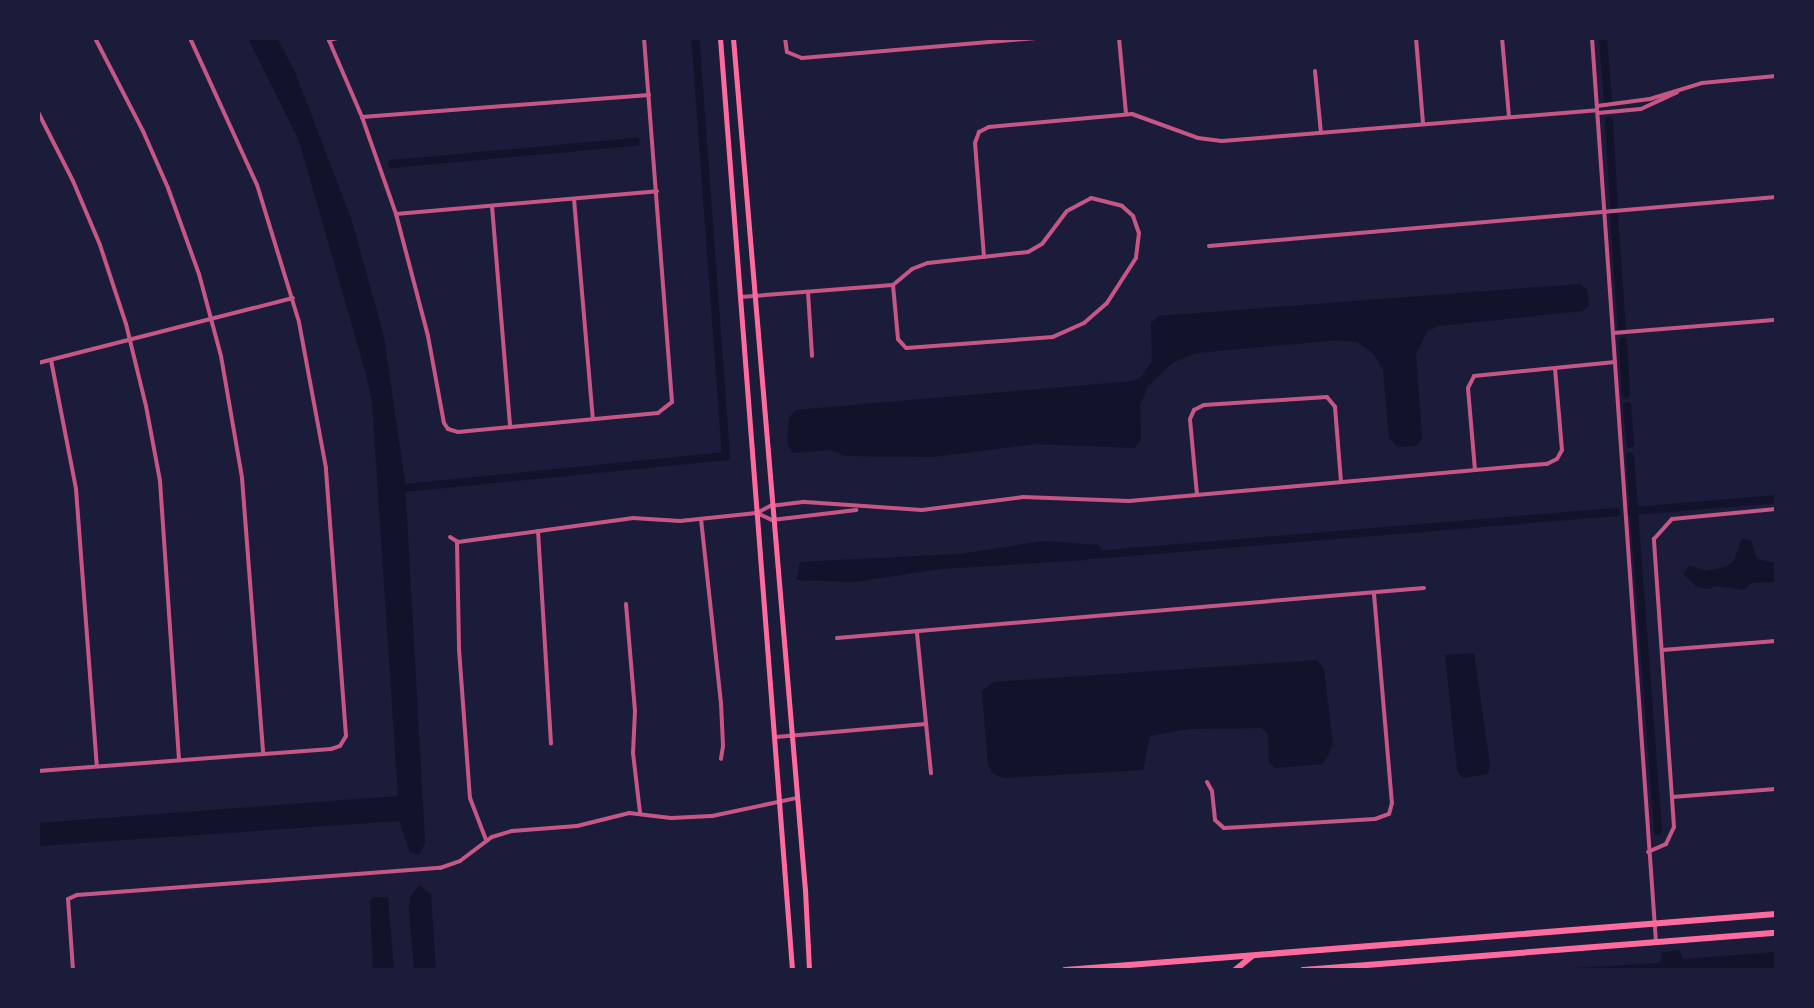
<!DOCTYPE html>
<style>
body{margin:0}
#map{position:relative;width:1814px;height:1008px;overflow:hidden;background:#1b1b3a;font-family:"Crimson Pro",serif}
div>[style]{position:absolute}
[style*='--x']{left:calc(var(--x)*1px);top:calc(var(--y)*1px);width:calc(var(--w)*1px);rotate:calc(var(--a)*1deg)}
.water>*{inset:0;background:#12122b}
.canal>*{height:8px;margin:-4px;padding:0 4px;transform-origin:4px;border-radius:4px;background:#12122b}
.minor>*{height:4px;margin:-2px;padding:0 2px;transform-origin:2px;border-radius:2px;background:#c65784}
.secondary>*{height:5px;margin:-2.5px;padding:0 2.5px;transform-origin:2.5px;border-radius:2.5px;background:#ff6b9d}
.primary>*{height:6px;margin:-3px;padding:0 3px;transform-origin:3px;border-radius:3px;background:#ff6b9d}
span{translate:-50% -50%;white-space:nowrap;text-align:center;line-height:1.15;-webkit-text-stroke:6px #1b1b3a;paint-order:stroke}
.frame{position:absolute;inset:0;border:40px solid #1b1b3a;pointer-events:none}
</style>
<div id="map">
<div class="water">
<div style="clip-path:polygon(248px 38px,277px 38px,295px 72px,352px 221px,384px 337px,405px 482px,425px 843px,419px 855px,410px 852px,399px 821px,38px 846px,38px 823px,398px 796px,372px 402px,366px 374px,299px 141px)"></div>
<div style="clip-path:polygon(1579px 284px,1587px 289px,1589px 305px,1583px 311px,1438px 326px,1427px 332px,1416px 354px,1422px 439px,1416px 446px,1398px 447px,1389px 438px,1383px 370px,1374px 354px,1357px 342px,1340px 340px,1196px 353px,1174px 362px,1148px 386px,1140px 405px,1141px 439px,1135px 448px,1035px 444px,933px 457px,846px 456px,831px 450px,793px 453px,787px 442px,789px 418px,795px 410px,1133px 381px,1140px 378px,1152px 361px,1151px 323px,1159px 316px)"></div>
<div style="clip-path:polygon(1742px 538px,1751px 541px,1757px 559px,1776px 563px,1776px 582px,1752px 583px,1744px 590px,1717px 586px,1707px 589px,1696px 586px,1683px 574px,1689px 565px,1706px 571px,1725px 567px,1734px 561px)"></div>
<div style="clip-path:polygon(1043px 541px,1099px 545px,1102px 551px,1087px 560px,940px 569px,855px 582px,797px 580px,800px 562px,960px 554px)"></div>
<div style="clip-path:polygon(1474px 653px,1490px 765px,1488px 774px,1462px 778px,1457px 770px,1445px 655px)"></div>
<div style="clip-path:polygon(1317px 660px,1324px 669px,1333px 745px,1323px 764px,1275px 768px,1269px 762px,1268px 734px,1261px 728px,1189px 729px,1150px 736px,1143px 770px,1004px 778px,992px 773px,988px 764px,982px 691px,994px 682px)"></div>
<div style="clip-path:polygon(419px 885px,431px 894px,436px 970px,414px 970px,409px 909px,410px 897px)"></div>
<div style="clip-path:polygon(374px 897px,388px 898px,394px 970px,373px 970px,370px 901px)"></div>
<div style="clip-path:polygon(1679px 950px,1683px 959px,1776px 952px,1776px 970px,1543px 970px,1658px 963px,1662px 961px,1661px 953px)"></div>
</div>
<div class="canal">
<div style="--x:1603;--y:38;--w:62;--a:85.4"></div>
<div style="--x:1609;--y:121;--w:84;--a:86.6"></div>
<div style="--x:392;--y:164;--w:245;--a:-5.2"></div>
<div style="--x:1614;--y:216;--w:113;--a:86"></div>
<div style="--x:1623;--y:341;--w:53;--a:86.8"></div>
<div style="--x:1627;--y:406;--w:38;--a:85"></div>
<div style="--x:405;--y:488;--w:323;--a:-5.7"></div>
<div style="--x:726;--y:456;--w:419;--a:-94.2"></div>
<div style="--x:1628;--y:511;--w:6;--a:0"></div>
<div style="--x:1634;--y:511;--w:55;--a:-94.2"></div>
<div style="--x:1094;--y:555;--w:524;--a:-4.71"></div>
<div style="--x:1658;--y:831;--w:321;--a:-94.3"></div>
<div style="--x:1634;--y:511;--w:143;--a:-4.8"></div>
</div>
<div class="minor">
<div style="--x:95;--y:38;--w:105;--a:62.7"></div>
<div style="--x:143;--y:131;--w:62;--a:66.3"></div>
<div style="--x:168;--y:188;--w:91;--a:70.2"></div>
<div style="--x:199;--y:274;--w:85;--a:75"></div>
<div style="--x:221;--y:356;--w:124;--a:80.2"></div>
<div style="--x:242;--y:478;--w:277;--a:85.6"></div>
<div style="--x:328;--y:38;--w:86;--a:66.7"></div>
<div style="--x:362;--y:117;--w:103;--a:70.7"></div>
<div style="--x:396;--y:214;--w:126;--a:75.3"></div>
<div style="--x:428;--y:336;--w:88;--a:79.6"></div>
<div style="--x:444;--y:423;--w:7;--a:56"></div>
<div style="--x:448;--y:429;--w:10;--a:17"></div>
<div style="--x:458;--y:432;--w:201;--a:-5.4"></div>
<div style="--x:658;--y:413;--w:18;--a:-38"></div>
<div style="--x:672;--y:402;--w:365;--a:-94.4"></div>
<div style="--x:785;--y:38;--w:14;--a:82"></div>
<div style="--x:787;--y:52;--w:16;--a:22"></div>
<div style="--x:802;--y:58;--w:235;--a:-4.9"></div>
<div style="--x:1119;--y:38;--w:76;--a:84.7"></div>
<div style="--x:1416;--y:38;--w:85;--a:85.3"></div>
<div style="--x:1502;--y:38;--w:78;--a:84.9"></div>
<div style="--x:1592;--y:38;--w:906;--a:85.95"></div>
<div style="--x:329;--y:40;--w:9;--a:-13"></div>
<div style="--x:1315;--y:71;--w:62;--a:84.5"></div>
<div style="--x:1597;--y:106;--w:53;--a:-7.5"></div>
<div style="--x:1650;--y:99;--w:54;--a:-17.1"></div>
<div style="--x:1702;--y:83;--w:74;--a:-5.4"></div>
<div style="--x:38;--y:112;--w:77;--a:63.1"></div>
<div style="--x:73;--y:181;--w:69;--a:67.1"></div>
<div style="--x:100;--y:245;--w:83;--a:71.8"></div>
<div style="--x:126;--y:324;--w:84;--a:76.3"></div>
<div style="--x:146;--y:406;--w:76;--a:79.4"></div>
<div style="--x:160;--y:481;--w:280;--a:86.1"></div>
<div style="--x:1598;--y:113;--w:43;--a:-5.3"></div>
<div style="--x:1641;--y:109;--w:40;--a:-25"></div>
<div style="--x:362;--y:117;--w:288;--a:-4.4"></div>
<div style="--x:574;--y:199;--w:221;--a:85.1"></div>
<div style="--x:492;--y:206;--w:222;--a:85.3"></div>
<div style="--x:396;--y:214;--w:262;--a:-5"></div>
<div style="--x:1209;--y:246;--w:569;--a:-4.94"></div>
<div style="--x:984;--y:257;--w:114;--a:-94.5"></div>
<div style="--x:975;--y:143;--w:12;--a:-70"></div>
<div style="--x:979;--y:132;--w:11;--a:-27"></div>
<div style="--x:989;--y:127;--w:144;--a:-5.2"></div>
<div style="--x:1132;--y:114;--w:70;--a:20"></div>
<div style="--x:1198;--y:138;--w:24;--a:7"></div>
<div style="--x:1222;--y:141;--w:376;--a:-4.7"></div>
<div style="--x:808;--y:292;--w:64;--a:86.4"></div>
<div style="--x:741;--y:297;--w:152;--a:-4.5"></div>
<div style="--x:893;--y:285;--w:25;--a:-40"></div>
<div style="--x:912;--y:269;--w:17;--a:-21"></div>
<div style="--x:928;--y:263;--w:101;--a:-6.3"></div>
<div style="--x:1028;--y:252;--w:16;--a:-30"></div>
<div style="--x:1042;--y:244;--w:41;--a:-52.9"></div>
<div style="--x:1067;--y:211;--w:27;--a:-28"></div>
<div style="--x:1091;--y:198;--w:32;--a:14"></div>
<div style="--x:1122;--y:206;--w:15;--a:42"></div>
<div style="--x:1133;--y:216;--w:18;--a:71"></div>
<div style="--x:1139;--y:233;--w:25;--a:97"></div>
<div style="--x:1136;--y:258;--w:54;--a:122.8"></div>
<div style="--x:1107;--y:303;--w:30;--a:139"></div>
<div style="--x:1084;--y:323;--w:34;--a:156"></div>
<div style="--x:1053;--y:337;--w:147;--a:175.7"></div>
<div style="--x:906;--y:348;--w:12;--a:-132"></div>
<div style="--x:898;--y:339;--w:54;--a:-95.3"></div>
<div style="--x:1613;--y:333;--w:164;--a:-4.6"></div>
<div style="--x:51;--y:360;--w:131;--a:79"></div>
<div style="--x:76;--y:489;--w:278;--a:85.7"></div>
<div style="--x:38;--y:363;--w:263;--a:-14.3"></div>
<div style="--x:1475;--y:470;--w:82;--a:-94.9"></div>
<div style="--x:1468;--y:388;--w:13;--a:-63"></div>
<div style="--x:1474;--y:376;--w:142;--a:-5.7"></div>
<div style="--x:1197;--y:495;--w:76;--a:-95.3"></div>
<div style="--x:1190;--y:419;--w:10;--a:-66"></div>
<div style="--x:1194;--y:410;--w:11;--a:-27"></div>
<div style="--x:1204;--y:405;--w:123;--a:-3.7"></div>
<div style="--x:1327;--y:397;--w:13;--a:51"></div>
<div style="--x:1335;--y:407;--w:74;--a:85.4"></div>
<div style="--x:759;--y:514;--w:14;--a:25"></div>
<div style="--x:772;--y:520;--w:85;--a:-6.8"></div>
<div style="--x:701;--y:519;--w:185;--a:83.8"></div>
<div style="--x:721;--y:703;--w:43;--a:87.3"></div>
<div style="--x:723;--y:746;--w:13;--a:99"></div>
<div style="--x:538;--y:531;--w:213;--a:86.5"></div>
<div style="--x:450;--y:537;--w:9;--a:32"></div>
<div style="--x:458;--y:542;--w:177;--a:-7.8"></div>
<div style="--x:633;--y:518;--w:47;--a:3.7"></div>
<div style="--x:680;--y:521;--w:77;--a:-5.9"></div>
<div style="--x:757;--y:513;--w:15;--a:-28"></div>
<div style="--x:770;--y:506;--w:35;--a:-7"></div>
<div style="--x:805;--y:502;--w:117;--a:3.9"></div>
<div style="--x:922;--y:510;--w:102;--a:-7.3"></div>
<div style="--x:1023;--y:497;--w:106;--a:2.2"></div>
<div style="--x:1129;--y:501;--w:420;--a:-5.1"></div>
<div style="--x:1547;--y:464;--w:11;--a:-27"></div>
<div style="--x:1557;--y:459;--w:10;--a:-61"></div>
<div style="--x:1562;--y:450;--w:82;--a:-94.9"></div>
<div style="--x:457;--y:543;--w:106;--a:88.9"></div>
<div style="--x:459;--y:649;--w:149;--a:85.8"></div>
<div style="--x:470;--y:798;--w:45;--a:69.1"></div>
<div style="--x:1374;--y:594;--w:210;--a:85.1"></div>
<div style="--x:1392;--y:803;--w:11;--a:105"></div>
<div style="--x:626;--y:604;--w:107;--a:85.2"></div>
<div style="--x:635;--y:711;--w:42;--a:92.7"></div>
<div style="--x:633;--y:753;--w:60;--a:83.3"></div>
<div style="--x:917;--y:633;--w:141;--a:84.3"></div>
<div style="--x:837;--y:638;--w:589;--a:-4.87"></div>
<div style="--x:1662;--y:650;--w:114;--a:-4.5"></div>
<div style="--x:776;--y:737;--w:150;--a:-5"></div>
<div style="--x:38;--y:771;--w:294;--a:-4.3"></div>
<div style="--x:331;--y:749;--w:9;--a:-18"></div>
<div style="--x:340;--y:746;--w:12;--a:-59"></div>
<div style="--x:346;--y:736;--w:269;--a:-94.3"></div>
<div style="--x:326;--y:468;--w:148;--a:-100.5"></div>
<div style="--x:299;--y:322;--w:143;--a:-107"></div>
<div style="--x:257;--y:185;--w:162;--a:-114.5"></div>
<div style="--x:1207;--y:782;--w:10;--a:61"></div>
<div style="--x:1212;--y:791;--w:29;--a:84"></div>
<div style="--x:1215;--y:820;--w:12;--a:42"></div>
<div style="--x:1224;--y:828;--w:151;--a:-3.4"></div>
<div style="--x:1375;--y:819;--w:15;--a:-20"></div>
<div style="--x:1672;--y:797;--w:104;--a:-4.4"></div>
<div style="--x:1648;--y:852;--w:20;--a:-24"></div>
<div style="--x:1666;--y:844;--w:19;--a:-65"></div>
<div style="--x:1674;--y:827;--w:289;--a:-94"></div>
<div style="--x:1654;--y:539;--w:27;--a:-48"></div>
<div style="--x:1672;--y:519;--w:104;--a:-5.5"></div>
<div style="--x:73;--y:970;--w:71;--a:-94"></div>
<div style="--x:68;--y:899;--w:10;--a:-24"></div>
<div style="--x:77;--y:895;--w:364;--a:-4.3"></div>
<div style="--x:440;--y:868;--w:21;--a:-19"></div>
<div style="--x:460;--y:861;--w:40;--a:-37"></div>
<div style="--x:492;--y:837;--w:21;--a:-17"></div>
<div style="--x:512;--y:831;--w:65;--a:-4.4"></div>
<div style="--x:577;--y:826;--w:54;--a:-14"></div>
<div style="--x:629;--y:813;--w:42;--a:6.8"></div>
<div style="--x:671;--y:818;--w:41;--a:-2.8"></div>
<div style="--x:712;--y:816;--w:87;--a:-12"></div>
</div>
<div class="secondary">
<div style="--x:720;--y:38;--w:935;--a:85.58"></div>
<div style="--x:733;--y:38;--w:855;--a:85.17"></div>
<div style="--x:805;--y:890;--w:80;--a:87.1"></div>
</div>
<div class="primary">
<div style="--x:1065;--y:970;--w:713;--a:-4.5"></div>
<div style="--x:1235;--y:970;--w:21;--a:-39"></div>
<div style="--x:1303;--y:970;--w:474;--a:-4.5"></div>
</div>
<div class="frame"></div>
</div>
